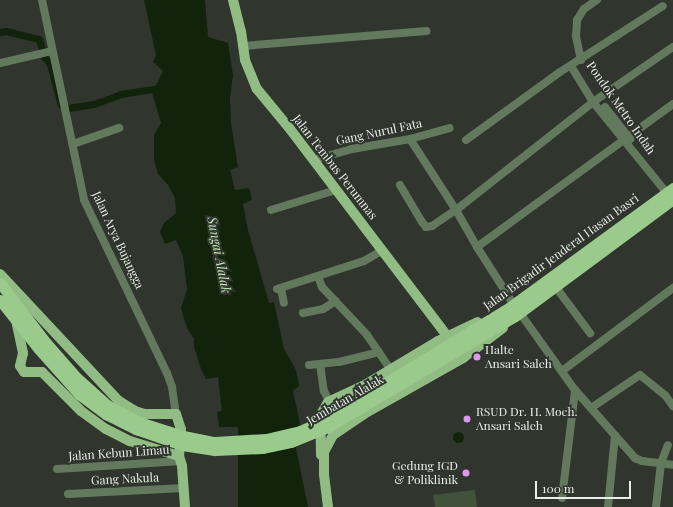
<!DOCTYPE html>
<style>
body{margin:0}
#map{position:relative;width:673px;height:507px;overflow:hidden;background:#30362e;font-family:"Playfair Display",serif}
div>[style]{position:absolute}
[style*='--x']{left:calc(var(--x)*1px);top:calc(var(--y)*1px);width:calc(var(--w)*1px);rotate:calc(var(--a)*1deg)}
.green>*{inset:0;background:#40533a}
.water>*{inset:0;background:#11230b}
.round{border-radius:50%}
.canal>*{height:7px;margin:-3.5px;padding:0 3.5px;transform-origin:3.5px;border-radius:3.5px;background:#11230b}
.minor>*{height:8px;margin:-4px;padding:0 4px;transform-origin:4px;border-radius:4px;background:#63795d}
.primary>*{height:10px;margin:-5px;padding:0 5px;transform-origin:5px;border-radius:5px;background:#91bd84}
.trunk>*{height:11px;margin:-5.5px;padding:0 5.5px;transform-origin:5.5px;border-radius:5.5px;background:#9aca8c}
.dots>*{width:11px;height:11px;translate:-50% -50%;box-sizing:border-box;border:2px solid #30362e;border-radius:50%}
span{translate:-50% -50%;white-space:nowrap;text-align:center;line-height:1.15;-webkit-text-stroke:4px #30362e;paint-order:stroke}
.street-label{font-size:12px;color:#eaeee9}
.poi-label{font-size:12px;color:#eaeee9}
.left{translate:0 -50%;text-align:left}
.right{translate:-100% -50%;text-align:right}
.water-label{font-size:13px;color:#c0e8b5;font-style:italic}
.scale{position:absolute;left:535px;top:481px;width:96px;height:18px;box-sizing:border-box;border:2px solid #eaeee9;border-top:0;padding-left:5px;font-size:12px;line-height:14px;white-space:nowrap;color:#eaeee9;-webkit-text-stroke:3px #30362e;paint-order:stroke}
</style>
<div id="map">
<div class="green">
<div style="clip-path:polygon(475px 490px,477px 507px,435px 507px,433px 495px)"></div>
</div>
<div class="water">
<div style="clip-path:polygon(144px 0,205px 0,208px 37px,228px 43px,233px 75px,230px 98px,231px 123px,238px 167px,230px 170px,235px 190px,249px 188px,252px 200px,243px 204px,248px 230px,269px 303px,274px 302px,284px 349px,296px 370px,299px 386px,293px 391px,300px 423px,296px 448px,308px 507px,238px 507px,238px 427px,219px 427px,217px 412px,222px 411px,218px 377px,206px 379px,201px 369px,194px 347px,194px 339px,187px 328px,181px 308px,187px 289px,183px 256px,176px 240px,165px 244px,160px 232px,164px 223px,176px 213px,175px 198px,168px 185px,158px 174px,154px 160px,154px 135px,161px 123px,152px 93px,163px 71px,153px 62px,156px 55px)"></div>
<div class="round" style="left:452.5px;top:431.5px;width:11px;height:11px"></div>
</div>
<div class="canal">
<div style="--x:0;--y:32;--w:6;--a:-9"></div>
<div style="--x:6;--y:31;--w:34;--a:14"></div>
<div style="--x:39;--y:39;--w:19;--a:74"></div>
<div style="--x:44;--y:57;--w:9;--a:49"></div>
<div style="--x:50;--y:64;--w:42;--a:75"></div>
<div style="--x:68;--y:108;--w:26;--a:-9"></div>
<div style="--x:94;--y:104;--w:29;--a:-20"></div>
<div style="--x:121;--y:94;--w:33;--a:-9"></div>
<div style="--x:154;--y:89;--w:8;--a:23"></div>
</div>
<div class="minor">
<div style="--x:42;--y:0;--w:204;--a:78.1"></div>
<div style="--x:84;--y:200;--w:192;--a:64.4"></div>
<div style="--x:167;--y:373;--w:15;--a:70"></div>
<div style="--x:172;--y:387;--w:27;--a:82"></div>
<div style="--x:243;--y:46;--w:184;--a:-4.7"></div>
<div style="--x:581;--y:60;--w:25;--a:-102"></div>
<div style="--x:576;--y:36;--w:16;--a:-86"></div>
<div style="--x:577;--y:20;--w:13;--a:-58"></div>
<div style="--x:584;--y:9;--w:16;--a:-35"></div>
<div style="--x:0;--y:63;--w:53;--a:-13"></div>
<div style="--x:571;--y:66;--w:42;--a:58.6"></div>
<div style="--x:593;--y:102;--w:121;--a:51"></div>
<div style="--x:605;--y:107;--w:41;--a:52"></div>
<div style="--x:410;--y:139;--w:85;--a:57.1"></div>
<div style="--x:456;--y:210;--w:43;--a:60.4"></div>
<div style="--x:477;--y:247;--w:69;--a:57.5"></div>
<div style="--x:466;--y:140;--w:116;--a:-35.9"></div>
<div style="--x:560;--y:72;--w:122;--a:-32.7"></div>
<div style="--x:73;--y:144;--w:49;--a:-19.2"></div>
<div style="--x:313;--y:160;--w:41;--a:-15.8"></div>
<div style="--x:352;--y:149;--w:59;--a:-9.8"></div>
<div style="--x:410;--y:139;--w:41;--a:-15.4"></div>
<div style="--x:400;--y:185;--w:43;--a:59.3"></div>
<div style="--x:422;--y:222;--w:6;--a:51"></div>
<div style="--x:426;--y:227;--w:6;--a:-9"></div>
<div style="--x:432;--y:226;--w:29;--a:-34"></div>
<div style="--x:456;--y:210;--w:174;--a:-38.2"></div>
<div style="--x:593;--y:102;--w:97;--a:-34.5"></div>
<div style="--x:271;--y:210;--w:68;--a:-17.1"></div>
<div style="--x:477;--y:247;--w:243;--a:-36.1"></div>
<div style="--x:318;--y:276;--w:12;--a:70"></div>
<div style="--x:322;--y:287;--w:66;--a:46.8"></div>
<div style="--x:367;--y:335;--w:42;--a:55.6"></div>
<div style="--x:555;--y:286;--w:59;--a:53.3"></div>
<div style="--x:281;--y:288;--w:15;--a:79"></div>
<div style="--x:277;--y:289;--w:91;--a:-17.8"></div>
<div style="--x:364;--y:261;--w:22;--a:-30"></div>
<div style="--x:303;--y:313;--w:20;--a:-11"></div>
<div style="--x:323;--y:309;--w:15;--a:-32"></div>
<div style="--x:520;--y:313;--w:95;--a:54.5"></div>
<div style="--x:575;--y:390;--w:91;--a:48.6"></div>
<div style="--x:635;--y:458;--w:8;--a:23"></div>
<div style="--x:642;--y:461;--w:31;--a:7"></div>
<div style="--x:320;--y:364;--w:27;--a:82"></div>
<div style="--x:324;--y:391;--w:11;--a:63"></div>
<div style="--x:309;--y:365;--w:30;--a:-6"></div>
<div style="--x:339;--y:362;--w:41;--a:-14"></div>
<div style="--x:562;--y:371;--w:139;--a:-36.8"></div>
<div style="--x:591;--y:408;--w:59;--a:-34"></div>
<div style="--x:640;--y:375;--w:32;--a:39"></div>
<div style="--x:665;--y:395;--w:14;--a:54"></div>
<div style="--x:57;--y:469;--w:124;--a:-3.7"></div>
<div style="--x:68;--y:494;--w:116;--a:-3"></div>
<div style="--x:562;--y:498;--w:109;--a:-83.1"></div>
<div style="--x:608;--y:507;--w:72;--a:-84.4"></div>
<div style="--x:656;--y:507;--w:44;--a:-83.5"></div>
<div style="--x:661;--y:463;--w:19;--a:-69"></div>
</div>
<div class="primary">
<div style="--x:233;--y:0;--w:32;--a:76"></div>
<div style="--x:241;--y:31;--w:29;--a:82"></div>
<div style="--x:245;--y:60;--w:31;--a:68"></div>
<div style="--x:257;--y:89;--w:52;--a:50.5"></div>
<div style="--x:290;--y:129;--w:260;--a:52.8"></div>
<div style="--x:0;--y:274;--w:174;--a:46.9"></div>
<div style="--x:119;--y:401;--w:19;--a:32"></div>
<div style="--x:135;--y:411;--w:10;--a:17"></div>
<div style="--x:145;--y:414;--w:31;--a:0"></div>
<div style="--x:176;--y:414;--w:16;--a:72"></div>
<div style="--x:181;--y:429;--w:27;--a:94"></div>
<div style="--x:179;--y:456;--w:10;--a:73"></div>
<div style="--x:182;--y:466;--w:41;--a:85.8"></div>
<div style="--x:16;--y:320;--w:34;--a:78"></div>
<div style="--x:23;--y:353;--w:13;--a:103"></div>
<div style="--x:20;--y:366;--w:7;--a:56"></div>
<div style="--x:24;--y:372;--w:18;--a:0"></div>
<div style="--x:42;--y:372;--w:55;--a:45"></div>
<div style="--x:81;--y:411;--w:31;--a:36"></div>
<div style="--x:106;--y:429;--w:27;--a:27"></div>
<div style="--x:130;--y:441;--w:51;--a:17"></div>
<div style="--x:321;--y:455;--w:39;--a:-91"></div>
<div style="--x:320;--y:416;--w:16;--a:-60"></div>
<div style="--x:328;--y:402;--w:38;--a:-25"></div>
<div style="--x:363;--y:386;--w:87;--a:-31"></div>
<div style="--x:438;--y:341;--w:44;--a:-25.4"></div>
<div style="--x:328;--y:507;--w:34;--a:-97"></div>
<div style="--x:324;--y:473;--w:21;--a:-90"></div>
<div style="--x:324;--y:452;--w:19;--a:-62"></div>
<div style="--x:333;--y:435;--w:37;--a:-34"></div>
<div style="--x:364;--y:414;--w:114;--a:-29.5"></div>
<div style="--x:463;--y:358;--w:50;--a:-36.9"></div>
</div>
<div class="trunk">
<div style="--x:0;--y:283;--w:77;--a:52.4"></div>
<div style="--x:47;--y:344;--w:44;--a:48.7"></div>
<div style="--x:76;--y:377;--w:42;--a:42.1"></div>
<div style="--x:107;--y:405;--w:36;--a:28"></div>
<div style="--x:139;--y:422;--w:46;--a:17.7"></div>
<div style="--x:183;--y:436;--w:33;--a:11"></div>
<div style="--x:215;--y:442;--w:51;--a:-3.4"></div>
<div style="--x:266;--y:439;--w:35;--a:-13"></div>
<div style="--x:300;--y:431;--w:27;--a:-24"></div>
<div style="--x:325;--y:420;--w:217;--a:-31.4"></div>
<div style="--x:510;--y:307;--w:202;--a:-36.1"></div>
<div style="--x:0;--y:300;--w:61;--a:51.6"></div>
<div style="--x:38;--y:348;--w:62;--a:48.3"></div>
<div style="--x:79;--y:394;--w:34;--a:37"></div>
<div style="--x:106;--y:414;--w:34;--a:27"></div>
<div style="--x:136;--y:429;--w:49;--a:19.2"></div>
<div style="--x:182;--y:445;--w:33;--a:9"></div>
<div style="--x:215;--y:450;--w:47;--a:-2.4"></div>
<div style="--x:262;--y:448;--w:30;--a:-12"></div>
<div style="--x:291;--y:442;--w:40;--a:-22"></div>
<div style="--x:328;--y:427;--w:217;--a:-30.7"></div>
<div style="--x:515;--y:316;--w:197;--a:-36.5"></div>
</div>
<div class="dots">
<div style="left:477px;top:357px;background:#de98f2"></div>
<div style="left:467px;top:419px;background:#de98f2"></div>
<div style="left:466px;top:473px;background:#de98f2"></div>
</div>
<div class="street-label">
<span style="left:621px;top:108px;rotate:55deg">Pondok Metro Indah</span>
<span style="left:379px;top:132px;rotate:-12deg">Gang Nurul Fata</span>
<span style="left:335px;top:167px;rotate:52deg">Jalan Tembus Perumnas</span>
<span style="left:118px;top:240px;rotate:65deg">Jalan Arya Bujangga</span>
<span style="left:561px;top:252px;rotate:-36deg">Jalan Brigadir Jenderal Hasan Basri</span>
<span style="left:345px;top:400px;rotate:-30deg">Jembatan Alalak</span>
<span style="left:119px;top:453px;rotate:-4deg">Jalan Kebun Limau</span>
<span style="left:125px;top:479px;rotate:-3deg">Gang Nakula</span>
</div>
<div class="poi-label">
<span class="left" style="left:485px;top:357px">Halte<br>Ansari Saleh</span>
<span class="left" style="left:476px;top:419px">RSUD Dr. H. Moch.<br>Ansari Saleh</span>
<span class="right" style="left:458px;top:473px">Gedung IGD<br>&amp; Poliklinik</span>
</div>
<div class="water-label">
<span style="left:219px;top:255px;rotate:79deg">Sungai Alalak</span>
</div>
<div class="scale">100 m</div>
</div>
